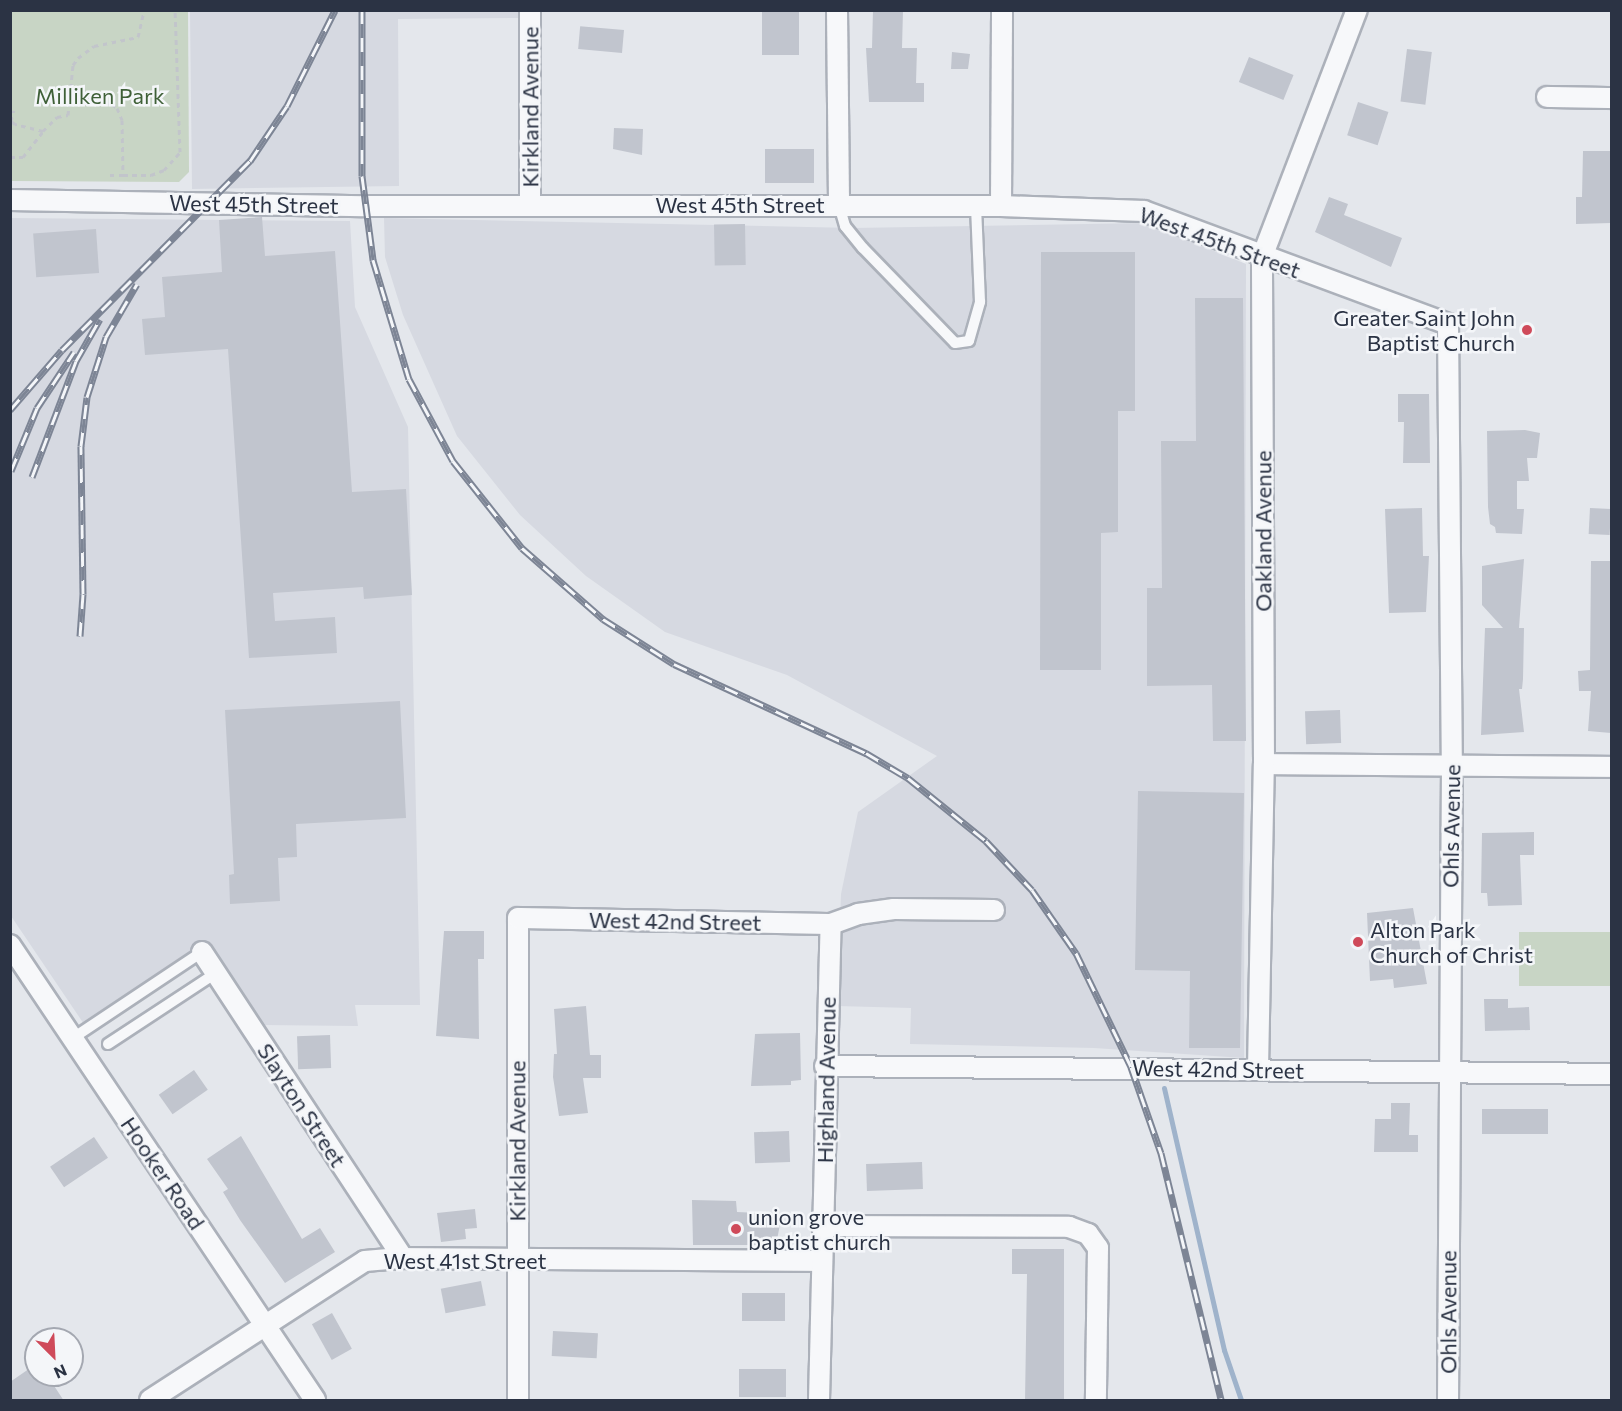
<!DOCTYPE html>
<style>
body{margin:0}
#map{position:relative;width:1622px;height:1411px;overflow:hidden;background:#e4e7ec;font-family:Commissioner,sans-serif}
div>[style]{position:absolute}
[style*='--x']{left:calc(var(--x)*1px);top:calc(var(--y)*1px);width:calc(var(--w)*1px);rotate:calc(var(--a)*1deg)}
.built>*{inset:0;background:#d6d9e1}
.green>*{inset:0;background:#c8d5c5;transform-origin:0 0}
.stream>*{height:5px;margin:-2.5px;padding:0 2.5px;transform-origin:2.5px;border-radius:2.5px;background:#9fb3cb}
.building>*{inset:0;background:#c1c5ce;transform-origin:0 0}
.path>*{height:3px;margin-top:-1.5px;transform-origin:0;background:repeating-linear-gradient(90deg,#c2c5cb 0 4.5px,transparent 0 9px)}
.roads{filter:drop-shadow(2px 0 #acb1ba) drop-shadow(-2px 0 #acb1ba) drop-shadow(0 2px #acb1ba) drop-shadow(0 -2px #acb1ba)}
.service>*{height:10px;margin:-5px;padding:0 5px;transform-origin:5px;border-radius:5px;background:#f7f8fa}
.minor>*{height:20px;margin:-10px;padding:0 10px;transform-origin:10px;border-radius:10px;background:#f7f8fa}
.rail>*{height:7px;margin-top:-3.5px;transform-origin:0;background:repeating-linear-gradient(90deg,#f4f6f9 0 14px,#7d8595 0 28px);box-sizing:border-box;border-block:2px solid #7d8595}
.dots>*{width:16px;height:16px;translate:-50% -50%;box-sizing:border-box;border:3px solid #f4f6f9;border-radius:50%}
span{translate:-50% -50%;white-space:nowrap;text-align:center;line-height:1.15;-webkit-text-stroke:5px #f4f6f9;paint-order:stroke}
.park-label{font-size:22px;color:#3f6038}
.street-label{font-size:22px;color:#2b3344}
.poi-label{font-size:22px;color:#2b3344}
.right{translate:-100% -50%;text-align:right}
.left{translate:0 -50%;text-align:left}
.frame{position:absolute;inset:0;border:12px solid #2b3344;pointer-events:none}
.north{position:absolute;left:24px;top:1327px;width:60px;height:60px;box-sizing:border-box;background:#f4f6f9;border:2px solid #a4a8b1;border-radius:50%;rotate:156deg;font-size:16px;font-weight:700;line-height:24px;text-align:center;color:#2b3344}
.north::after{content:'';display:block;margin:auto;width:21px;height:27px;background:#cf4a5a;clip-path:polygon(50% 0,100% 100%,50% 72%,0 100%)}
</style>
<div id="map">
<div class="built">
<div style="clip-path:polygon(522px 10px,522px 18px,398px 19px,399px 186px,192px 189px,190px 11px)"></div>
<div style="clip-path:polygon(10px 218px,350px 221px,355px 307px,408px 427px,420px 1005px,355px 1005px,358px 1026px,263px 1025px,209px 943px,90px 1033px,11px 916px)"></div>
<div style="clip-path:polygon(384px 218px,853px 228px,1145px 223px,1246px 264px,1244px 1058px,1094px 1048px,910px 1044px,911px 1008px,837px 1006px,841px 894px,858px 812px,937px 756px,787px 675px,665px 632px,586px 576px,520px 515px,457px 436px,403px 315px,385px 257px)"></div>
</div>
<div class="green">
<div style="clip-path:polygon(11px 10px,188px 11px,189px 172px,179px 182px,11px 181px)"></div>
<div style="left:1611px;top:932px;width:54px;height:92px;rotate:90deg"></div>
</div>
<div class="stream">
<div style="--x:1164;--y:1088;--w:269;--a:77.1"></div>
<div style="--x:1224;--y:1350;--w:53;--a:71.2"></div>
</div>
<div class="building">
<div style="left:762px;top:10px;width:37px;height:45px"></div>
<div style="clip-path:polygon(873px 10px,903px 10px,902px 48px,917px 48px,916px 83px,924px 83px,924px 102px,869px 102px,866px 48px,872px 48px)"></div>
<div style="left:624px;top:30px;width:23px;height:44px;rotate:95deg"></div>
<div style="left:1407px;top:49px;width:25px;height:53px;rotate:7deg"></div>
<div style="clip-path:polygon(952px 52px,970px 54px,968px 69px,951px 69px)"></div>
<div style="left:1249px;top:57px;width:48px;height:27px;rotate:22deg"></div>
<div style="left:1358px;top:102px;width:32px;height:35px;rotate:18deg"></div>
<div style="clip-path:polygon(614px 128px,643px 129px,642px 155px,613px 149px)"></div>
<div style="left:814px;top:149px;width:34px;height:49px;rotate:90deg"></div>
<div style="clip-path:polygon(1583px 151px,1611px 151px,1611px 223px,1576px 224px,1576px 197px,1582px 197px)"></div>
<div style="clip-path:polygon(1329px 197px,1348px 204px,1344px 215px,1402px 238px,1391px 267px,1315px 232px)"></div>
<div style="clip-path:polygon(262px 217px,265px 256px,335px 251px,352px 492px,406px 489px,412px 595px,364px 599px,363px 587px,273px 593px,275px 621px,335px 617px,337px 653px,249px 658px,228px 349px,145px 355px,142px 319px,165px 317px,162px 277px,222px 272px,219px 220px)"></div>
<div style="left:745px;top:224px;width:41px;height:31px;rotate:89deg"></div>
<div style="left:96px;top:229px;width:44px;height:63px;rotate:86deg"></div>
<div style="clip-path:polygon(1041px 252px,1135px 252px,1135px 411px,1118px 411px,1118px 532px,1101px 533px,1101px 670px,1040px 670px)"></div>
<div style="clip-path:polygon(1195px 298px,1243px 298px,1246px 741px,1213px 741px,1212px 685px,1147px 686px,1147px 588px,1162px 588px,1161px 441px,1196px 441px)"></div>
<div style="clip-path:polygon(1398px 394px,1429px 394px,1430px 463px,1403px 463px,1404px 422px,1398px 422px)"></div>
<div style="clip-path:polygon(1525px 430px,1540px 433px,1537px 458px,1527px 458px,1529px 481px,1517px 481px,1517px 509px,1524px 509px,1522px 534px,1496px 533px,1495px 527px,1490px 524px,1488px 507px,1487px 431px)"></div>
<div style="clip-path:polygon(1422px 508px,1423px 556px,1429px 556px,1426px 612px,1389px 613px,1385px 509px)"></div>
<div style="left:1590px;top:508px;width:21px;height:26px;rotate:3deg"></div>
<div style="clip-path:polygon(1524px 559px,1519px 628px,1524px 628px,1523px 679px,1522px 689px,1519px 689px,1524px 732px,1481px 735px,1485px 628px,1503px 628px,1482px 605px,1482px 566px)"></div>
<div style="clip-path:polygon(1591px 561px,1611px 561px,1611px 733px,1588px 731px,1591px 691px,1579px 691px,1578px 671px,1590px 670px)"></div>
<div style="clip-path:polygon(400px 701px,406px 818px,296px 824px,297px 857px,278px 858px,280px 901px,230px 904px,229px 875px,234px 874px,225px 710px)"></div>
<div style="left:1340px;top:710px;width:33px;height:35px;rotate:88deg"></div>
<div style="clip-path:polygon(1138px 791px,1244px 793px,1240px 1048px,1189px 1048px,1190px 971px,1135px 970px)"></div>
<div style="clip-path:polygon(1534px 832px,1534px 855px,1520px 855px,1522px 905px,1488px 906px,1487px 893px,1481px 893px,1482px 833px)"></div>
<div style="clip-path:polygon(1413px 908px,1427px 984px,1394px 988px,1393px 979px,1370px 981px,1367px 913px)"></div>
<div style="clip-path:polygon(444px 931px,484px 931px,484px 959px,478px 959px,479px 1039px,436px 1036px)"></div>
<div style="clip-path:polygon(1484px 999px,1508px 999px,1508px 1008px,1529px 1007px,1530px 1030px,1485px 1031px)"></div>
<div style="clip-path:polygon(586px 1006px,590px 1055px,601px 1055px,601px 1078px,583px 1078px,588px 1113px,559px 1116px,553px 1077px,554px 1054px,557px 1054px,554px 1009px)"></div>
<div style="clip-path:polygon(800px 1033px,801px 1080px,791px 1081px,791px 1085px,751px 1086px,755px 1034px)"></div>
<div style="left:330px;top:1035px;width:33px;height:33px;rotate:88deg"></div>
<div style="left:194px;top:1070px;width:24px;height:43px;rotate:55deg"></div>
<div style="clip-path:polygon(1391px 1103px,1410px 1103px,1409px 1135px,1418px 1135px,1418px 1152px,1374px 1152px,1375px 1119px,1391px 1119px)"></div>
<div style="left:1548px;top:1109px;width:25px;height:66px;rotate:90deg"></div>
<div style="left:789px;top:1131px;width:31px;height:35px;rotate:88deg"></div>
<div style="clip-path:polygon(241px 1136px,302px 1239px,320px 1228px,335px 1252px,285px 1283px,240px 1220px,223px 1192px,228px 1189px,207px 1159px)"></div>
<div style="left:94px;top:1137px;width:25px;height:53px;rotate:56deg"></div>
<div style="left:922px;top:1162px;width:27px;height:56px;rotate:88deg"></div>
<div style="clip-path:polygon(692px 1200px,736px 1201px,737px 1212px,782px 1214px,776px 1245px,693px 1245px)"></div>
<div style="clip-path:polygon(475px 1209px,477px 1228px,465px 1229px,466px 1239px,441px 1242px,437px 1213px)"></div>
<div style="clip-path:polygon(1012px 1249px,1064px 1249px,1064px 1401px,1025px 1401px,1027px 1274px,1012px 1274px)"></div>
<div style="left:481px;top:1281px;width:25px;height:41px;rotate:79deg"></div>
<div style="left:742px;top:1293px;width:43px;height:28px"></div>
<div style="left:332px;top:1313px;width:41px;height:23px;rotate:61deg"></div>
<div style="left:553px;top:1331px;width:45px;height:25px;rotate:3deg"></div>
<div style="clip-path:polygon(36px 1364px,36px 1375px,47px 1375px,64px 1401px,10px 1401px,10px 1382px)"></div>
<div style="left:739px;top:1369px;width:47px;height:28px"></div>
</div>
<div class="path">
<div style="--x:70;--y:100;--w:42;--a:5.4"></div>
<div style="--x:112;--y:104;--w:6;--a:39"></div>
<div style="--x:117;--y:108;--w:13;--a:67"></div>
<div style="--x:122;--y:120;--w:55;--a:89"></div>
<div style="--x:123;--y:175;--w:13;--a:180"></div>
<div style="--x:43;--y:131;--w:20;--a:-45"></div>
<div style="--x:57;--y:117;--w:11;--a:-10"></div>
<div style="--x:68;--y:115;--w:50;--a:-84.3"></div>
<div style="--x:73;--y:65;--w:9;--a:-54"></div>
<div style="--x:78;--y:58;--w:20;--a:-37"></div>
<div style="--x:94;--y:46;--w:45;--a:-11.6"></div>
<div style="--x:138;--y:37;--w:28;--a:-77"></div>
<div style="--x:10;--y:157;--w:13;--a:0"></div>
<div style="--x:23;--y:157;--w:33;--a:-52"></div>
<div style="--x:43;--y:131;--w:29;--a:-166"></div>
<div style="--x:15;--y:124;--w:5;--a:-143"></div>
<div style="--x:11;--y:121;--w:11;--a:-75"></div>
<div style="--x:123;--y:175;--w:28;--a:0"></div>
<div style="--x:151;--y:175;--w:14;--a:-21"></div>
<div style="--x:164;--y:170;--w:24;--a:-48"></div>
<div style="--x:180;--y:152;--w:142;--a:-92"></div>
</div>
<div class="roads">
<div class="service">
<div style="--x:839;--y:205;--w:22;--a:74"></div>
<div style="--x:845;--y:226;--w:28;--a:51"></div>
<div style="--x:863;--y:248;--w:132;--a:45.9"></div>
<div style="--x:955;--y:343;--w:14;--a:-8"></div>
<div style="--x:969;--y:341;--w:41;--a:-74.2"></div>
<div style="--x:980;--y:302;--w:96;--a:-92.4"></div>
<div style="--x:73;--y:1038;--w:155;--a:-33.7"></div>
<div style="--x:108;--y:1044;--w:129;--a:-33.3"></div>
</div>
<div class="minor">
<div style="--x:530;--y:10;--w:194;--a:90"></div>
<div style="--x:837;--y:10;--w:195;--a:89.4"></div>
<div style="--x:1547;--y:97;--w:65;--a:0.9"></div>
<div style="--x:10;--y:200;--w:354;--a:1"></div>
<div style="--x:364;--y:206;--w:637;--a:0"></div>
<div style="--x:1001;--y:206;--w:143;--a:2"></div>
<div style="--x:1144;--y:211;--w:324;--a:20.4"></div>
<div style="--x:1448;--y:324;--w:442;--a:89.5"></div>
<div style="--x:1452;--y:766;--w:634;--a:90.36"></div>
<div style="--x:1001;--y:206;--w:196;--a:-89.7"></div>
<div style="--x:1264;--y:764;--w:348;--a:0.5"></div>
<div style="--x:10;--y:945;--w:548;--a:56.16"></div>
<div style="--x:202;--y:952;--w:366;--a:56.7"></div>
<div style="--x:825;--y:1066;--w:787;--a:0.58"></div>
<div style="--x:1258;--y:1069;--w:305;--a:-88.9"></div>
<div style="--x:1264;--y:764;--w:507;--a:-90.23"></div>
<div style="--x:1262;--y:257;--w:265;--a:-69"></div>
<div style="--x:823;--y:1226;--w:246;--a:0.2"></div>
<div style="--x:1069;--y:1227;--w:20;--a:20"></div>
<div style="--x:1088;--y:1234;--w:17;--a:54"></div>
<div style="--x:1098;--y:1248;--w:152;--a:90.8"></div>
<div style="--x:150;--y:1400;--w:256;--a:-32.9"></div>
<div style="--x:365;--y:1261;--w:38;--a:-5"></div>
<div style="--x:403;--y:1258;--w:418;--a:0.4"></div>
<div style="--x:518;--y:1400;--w:482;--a:-90"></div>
<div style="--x:518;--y:918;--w:313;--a:1.1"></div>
<div style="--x:819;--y:1400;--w:476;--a:-88.6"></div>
<div style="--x:831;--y:924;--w:29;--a:-20"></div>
<div style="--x:858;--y:914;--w:36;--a:-8"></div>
<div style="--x:894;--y:909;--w:100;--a:0.6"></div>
</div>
</div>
<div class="rail">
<div style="--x:362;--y:10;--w:166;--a:90"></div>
<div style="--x:362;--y:176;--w:85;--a:82.5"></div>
<div style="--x:373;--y:260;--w:124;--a:73.2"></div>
<div style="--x:409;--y:379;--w:93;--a:61.8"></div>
<div style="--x:453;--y:461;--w:111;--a:51.6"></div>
<div style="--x:522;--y:548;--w:108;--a:41.2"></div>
<div style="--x:603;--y:619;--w:84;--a:32.4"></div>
<div style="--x:674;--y:664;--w:212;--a:24.9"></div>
<div style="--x:866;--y:753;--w:49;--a:30.8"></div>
<div style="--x:908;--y:778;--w:100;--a:38.9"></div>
<div style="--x:986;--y:841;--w:67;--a:46.8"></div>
<div style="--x:1032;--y:890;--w:77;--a:55.1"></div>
<div style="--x:1076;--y:953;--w:127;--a:64.2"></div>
<div style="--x:1131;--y:1067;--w:91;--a:70.8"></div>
<div style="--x:1161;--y:1153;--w:254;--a:76.3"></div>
<div style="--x:10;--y:410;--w:79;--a:-49.1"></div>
<div style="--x:62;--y:350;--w:267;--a:-45.2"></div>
<div style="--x:250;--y:161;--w:66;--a:-56.1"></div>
<div style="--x:287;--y:106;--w:107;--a:-63.4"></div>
<div style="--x:11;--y:471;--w:68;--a:-67.6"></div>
<div style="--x:37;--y:408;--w:67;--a:-56.5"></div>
<div style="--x:32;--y:477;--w:124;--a:-69.2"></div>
<div style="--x:76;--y:361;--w:48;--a:-60.3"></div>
<div style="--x:80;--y:636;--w:42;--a:-85.9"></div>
<div style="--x:83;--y:594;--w:148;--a:-90.8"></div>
<div style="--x:81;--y:446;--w:49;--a:-83"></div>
<div style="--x:87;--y:397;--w:63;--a:-72.4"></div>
<div style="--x:106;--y:337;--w:61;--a:-59.7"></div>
</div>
<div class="dots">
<div style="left:1527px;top:330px;background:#cf4a5a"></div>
<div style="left:1358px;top:942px;background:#cf4a5a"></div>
<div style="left:736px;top:1229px;background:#cf4a5a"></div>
</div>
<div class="park-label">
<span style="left:100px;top:96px">Milliken Park</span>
</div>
<div class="street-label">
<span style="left:530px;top:107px;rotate:-90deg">Kirkland Avenue</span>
<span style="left:254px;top:204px;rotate:1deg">West 45th Street</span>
<span style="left:740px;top:205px">West 45th Street</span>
<span style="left:1220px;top:242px;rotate:20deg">West 45th Street</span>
<span style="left:1263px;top:531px;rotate:-90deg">Oakland Avenue</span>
<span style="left:1451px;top:826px;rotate:-89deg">Ohls Avenue</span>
<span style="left:675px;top:921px;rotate:1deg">West 42nd Street</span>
<span style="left:1218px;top:1069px;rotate:1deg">West 42nd Street</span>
<span style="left:826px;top:1080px;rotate:-89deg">Highland Avenue</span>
<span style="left:302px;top:1105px;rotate:57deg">Slayton Street</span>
<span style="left:517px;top:1141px;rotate:-90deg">Kirkland Avenue</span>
<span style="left:163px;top:1173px;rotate:56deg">Hooker Road</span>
<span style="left:465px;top:1261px">West 41st Street</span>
<span style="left:1448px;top:1312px;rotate:-90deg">Ohls Avenue</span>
</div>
<div class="poi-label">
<span class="right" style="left:1515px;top:330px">Greater Saint John<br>Baptist Church</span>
<span class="left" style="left:1370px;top:942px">Alton Park<br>Church of Christ</span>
<span class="left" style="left:748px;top:1229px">union grove<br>baptist church</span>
</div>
<div class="frame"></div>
<div class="north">N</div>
</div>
